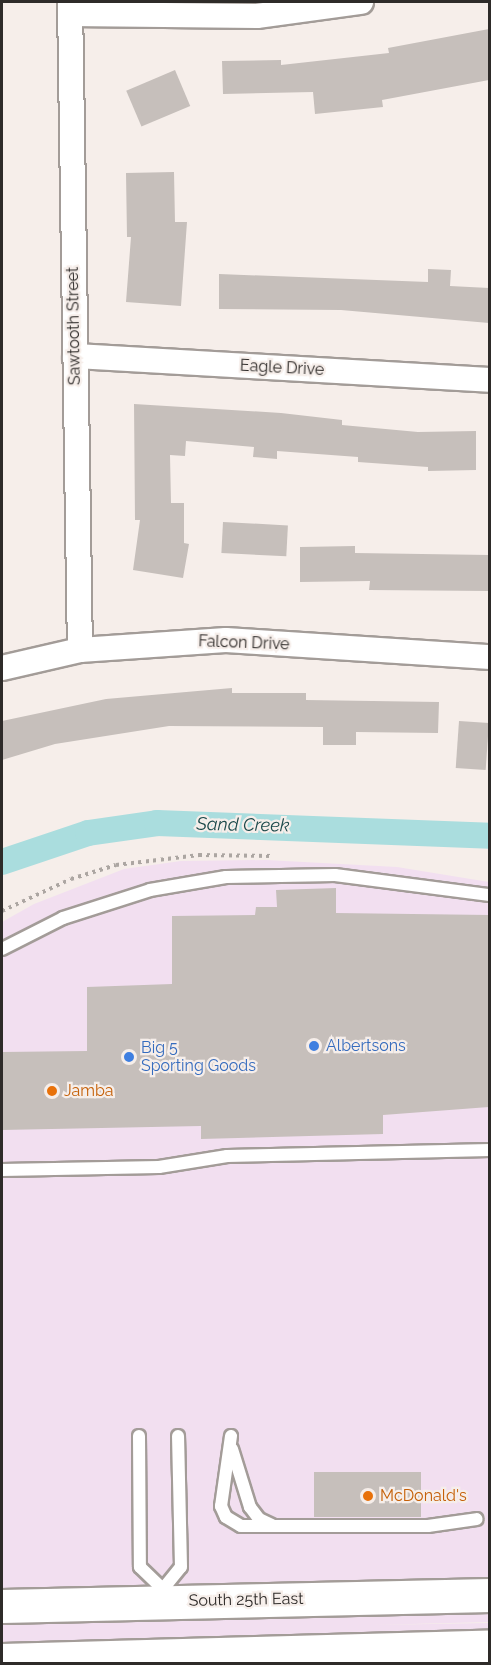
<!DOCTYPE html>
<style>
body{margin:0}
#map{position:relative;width:491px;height:1665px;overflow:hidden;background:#f6eeea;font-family:Raleway,sans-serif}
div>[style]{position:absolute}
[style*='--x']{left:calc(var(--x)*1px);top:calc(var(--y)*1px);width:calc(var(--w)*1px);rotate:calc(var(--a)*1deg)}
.commercial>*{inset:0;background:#f2dff0}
.canal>*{height:26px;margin:-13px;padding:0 13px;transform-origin:13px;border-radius:13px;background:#aaddde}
.building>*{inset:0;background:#c6bfbb;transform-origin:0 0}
.path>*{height:4px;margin-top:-2px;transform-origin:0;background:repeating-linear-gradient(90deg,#aca6a2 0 3px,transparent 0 7.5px)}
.roads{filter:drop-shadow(2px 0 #a39c98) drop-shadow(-2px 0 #a39c98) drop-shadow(0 2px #a39c98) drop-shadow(0 -2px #a39c98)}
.lane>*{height:12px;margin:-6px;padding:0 6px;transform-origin:6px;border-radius:6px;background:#fff}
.street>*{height:24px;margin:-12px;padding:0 12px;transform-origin:12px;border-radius:12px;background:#fff}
.primary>*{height:33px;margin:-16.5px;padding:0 16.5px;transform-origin:16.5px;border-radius:16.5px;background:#fff}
.dots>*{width:16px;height:16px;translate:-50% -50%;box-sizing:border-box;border:3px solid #f6eeea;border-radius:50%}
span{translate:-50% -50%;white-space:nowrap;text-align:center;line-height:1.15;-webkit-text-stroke:4.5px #f6eeea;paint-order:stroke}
.street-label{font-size:16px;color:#2e2b29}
.shop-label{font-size:16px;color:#366cbe}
.left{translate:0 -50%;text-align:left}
.food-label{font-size:16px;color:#c56008}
.water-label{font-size:18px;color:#1b494a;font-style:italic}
.frame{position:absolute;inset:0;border:3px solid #2e2b29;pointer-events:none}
</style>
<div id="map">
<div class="commercial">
<div style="clip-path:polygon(266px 860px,397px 867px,489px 882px,489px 1622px,372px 1625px,489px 1623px,489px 1663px,2px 1663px,2px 922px,34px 904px,124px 869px,181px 861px)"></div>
</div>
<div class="canal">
<div style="--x:2;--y:862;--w:91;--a:-18.6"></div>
<div style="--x:88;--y:833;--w:70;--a:-8.2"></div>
<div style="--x:157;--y:823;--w:333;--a:2.2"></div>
</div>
<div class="building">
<div style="clip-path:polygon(489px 29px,489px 80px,382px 100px,383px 107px,315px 114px,313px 92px,223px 94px,222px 61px,281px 60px,281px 65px,389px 53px,388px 48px)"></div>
<div style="left:175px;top:70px;width:39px;height:53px;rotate:67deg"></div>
<div style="clip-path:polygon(174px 172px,175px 222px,187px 222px,181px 306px,126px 302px,131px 237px,127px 237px,126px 173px)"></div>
<div style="clip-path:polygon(428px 269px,451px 270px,450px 286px,489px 288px,489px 323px,341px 310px,219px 309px,219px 274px,428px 282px)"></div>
<div style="clip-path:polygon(134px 404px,281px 413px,342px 420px,342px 425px,418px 432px,476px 431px,476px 470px,428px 471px,428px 467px,358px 462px,358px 457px,277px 451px,277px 459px,253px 457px,254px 447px,186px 441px,185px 456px,170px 455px,171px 503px,184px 503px,184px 543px,189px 544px,183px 578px,133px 570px,140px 520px,135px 520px)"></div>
<div style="left:223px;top:522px;width:65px;height:31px;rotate:3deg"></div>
<div style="clip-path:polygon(355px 546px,355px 553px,489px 555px,489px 591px,369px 590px,370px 581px,300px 582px,300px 547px)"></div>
<div style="clip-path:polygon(232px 688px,232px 693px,306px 693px,306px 700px,439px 702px,438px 733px,356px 732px,356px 745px,323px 745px,323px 727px,169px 726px,55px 744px,2px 760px,2px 721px,106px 699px)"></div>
<div style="left:459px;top:721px;width:30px;height:47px;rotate:4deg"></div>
<div style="clip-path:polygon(336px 888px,336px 913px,489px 915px,489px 1107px,383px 1115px,383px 1134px,201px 1139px,201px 1126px,2px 1130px,2px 1052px,87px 1051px,87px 987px,172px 984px,172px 916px,255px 915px,256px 907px,277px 907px,276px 890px)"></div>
<div style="left:421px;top:1472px;width:45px;height:107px;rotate:90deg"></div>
</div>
<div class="path">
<div style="--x:2;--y:911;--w:76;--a:-24.9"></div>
<div style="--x:71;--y:879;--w:47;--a:-17.3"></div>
<div style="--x:116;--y:865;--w:84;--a:-6.9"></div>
<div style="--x:199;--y:855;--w:75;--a:0.8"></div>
</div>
<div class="roads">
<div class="lane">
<div style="--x:2;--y:949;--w:68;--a:-26.9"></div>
<div style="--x:63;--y:918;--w:91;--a:-17.8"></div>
<div style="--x:150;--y:890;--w:77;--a:-9.7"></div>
<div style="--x:226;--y:877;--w:109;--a:-1.1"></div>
<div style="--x:335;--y:875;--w:156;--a:7.4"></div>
<div style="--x:2;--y:1170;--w:157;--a:-1.1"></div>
<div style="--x:159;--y:1167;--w:69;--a:-9.2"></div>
<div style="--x:227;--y:1156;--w:263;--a:-1.3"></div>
<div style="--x:139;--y:1436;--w:131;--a:89.6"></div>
<div style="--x:140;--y:1567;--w:32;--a:44"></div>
<div style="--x:231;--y:1436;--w:71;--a:98.1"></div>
<div style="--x:221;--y:1506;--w:12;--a:66"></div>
<div style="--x:226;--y:1517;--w:17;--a:31"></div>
<div style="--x:241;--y:1526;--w:187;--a:0"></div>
<div style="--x:428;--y:1526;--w:49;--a:-8.1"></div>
<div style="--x:232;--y:1449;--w:61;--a:72.8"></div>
<div style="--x:250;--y:1507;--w:15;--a:53"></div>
<div style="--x:259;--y:1519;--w:14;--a:25"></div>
<div style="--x:164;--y:1600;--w:11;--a:-95"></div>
<div style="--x:163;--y:1589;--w:28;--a:-51"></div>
<div style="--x:181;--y:1567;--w:131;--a:-91.3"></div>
</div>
<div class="street">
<div style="--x:70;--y:2;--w:648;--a:89.12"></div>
<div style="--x:70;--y:14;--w:187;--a:0.6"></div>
<div style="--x:257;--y:16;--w:105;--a:-7.7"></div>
<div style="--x:75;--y:356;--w:416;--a:3.3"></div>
<div style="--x:2;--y:668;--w:80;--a:-13"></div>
<div style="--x:80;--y:650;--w:146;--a:-3.9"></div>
<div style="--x:226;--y:640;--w:265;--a:3.7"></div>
</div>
<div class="primary">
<div style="--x:2;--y:1606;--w:488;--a:-1.3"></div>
<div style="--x:2;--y:1660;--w:488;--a:-1.6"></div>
</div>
</div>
<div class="dots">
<div style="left:314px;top:1046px;background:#3f7fe0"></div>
<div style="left:129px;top:1057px;background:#3f7fe0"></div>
<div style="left:52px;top:1091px;background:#e8710a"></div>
<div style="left:368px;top:1496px;background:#e8710a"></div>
</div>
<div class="street-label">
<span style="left:74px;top:326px;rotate:-91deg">Sawtooth Street</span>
<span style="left:282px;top:368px;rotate:3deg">Eagle Drive</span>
<span style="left:244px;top:643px;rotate:2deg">Falcon Drive</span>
<span style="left:246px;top:1600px;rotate:-1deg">South 25th East</span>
</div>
<div class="shop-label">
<span class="left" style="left:326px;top:1046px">Albertsons</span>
<span class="left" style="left:141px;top:1057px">Big 5<br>Sporting Goods</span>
</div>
<div class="food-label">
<span class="left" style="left:64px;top:1091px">Jamba</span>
<span class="left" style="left:380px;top:1496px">McDonald's</span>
</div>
<div class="water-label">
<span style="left:243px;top:825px;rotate:1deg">Sand Creek</span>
</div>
<div class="frame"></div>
</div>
